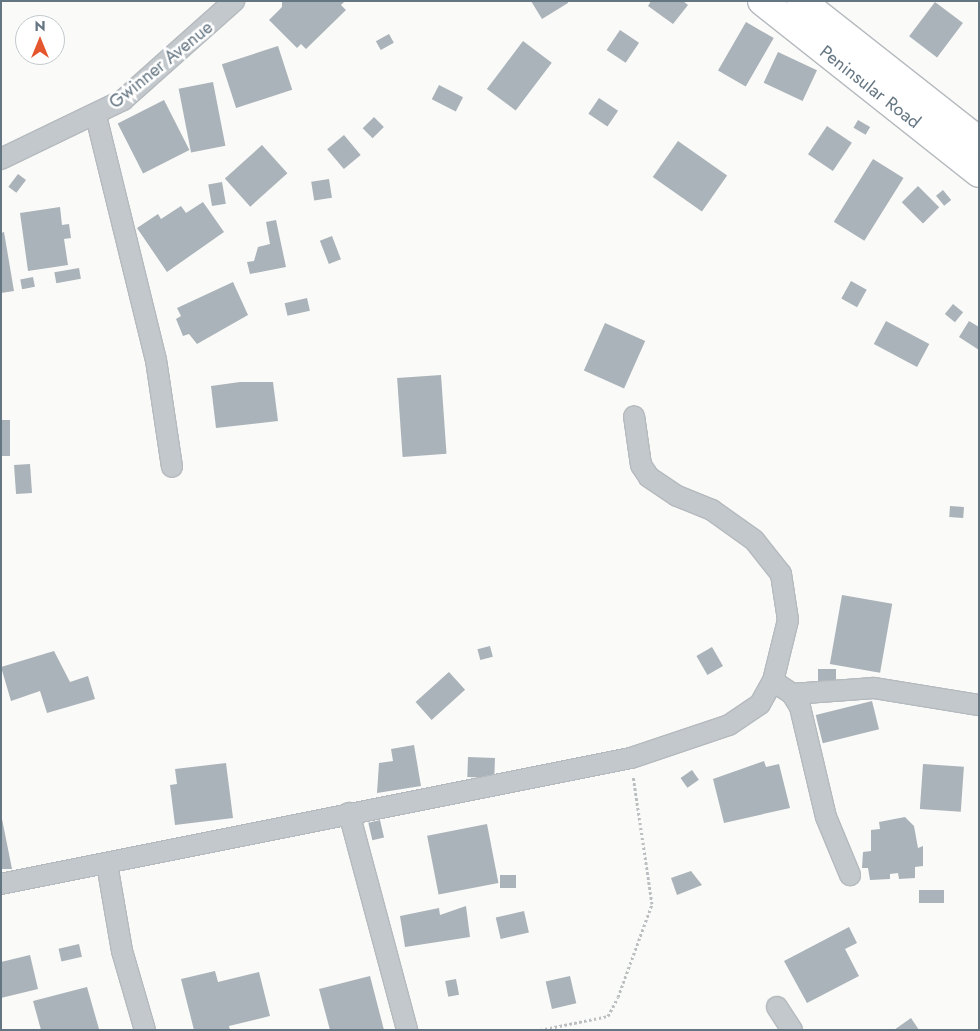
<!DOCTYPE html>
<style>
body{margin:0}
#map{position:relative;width:980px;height:1031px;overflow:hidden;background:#fafaf8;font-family:Jost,sans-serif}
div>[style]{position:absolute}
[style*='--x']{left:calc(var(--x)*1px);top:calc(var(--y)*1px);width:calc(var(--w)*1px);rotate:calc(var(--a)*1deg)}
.building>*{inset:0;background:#aab3b9;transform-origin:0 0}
.path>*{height:3px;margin-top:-1.5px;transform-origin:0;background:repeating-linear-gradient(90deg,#bbbfc2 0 2.5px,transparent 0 5px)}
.roads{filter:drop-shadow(1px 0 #b5babe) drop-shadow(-1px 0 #b5babe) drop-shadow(0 1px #b5babe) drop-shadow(0 -1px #b5babe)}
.street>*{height:20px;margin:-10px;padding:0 10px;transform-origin:10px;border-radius:10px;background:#c3c8cc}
.primary>*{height:28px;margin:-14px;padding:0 14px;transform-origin:14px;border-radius:14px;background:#fff}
span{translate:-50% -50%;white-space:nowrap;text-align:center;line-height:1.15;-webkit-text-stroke:5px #fff;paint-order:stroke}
.street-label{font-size:18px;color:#657683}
.frame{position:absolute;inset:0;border:2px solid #657683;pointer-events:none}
.north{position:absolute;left:15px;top:15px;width:50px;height:50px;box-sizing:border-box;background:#fff;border:1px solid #c1c8cd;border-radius:50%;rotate:0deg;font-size:14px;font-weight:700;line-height:20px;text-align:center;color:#657683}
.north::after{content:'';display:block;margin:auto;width:18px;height:22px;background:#e4572e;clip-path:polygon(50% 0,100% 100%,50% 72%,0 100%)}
</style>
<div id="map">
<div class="building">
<div style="clip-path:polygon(282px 1px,345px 1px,341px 5px,346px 10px,306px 49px,301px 44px,297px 48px,269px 20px,282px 7px)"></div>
<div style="clip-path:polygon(531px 1px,568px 1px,568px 3px,542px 19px)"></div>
<div style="clip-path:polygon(651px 1px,683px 1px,688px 5px,673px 24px,648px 6px)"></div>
<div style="left:935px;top:2px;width:35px;height:43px;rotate:37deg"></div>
<div style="left:746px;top:22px;width:32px;height:56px;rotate:30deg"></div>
<div style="left:620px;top:30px;width:23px;height:24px;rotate:34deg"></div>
<div style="left:389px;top:34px;width:10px;height:15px;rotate:61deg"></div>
<div style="left:523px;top:41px;width:36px;height:60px;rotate:37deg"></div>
<div style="left:278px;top:46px;width:46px;height:59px;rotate:72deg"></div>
<div style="left:778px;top:52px;width:43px;height:34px;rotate:25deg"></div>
<div style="left:213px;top:82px;width:65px;height:35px;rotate:79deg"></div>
<div style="left:439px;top:85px;width:27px;height:16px;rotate:27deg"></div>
<div style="left:599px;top:98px;width:23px;height:19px;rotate:34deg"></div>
<div style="left:164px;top:100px;width:56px;height:52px;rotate:63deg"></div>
<div style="left:374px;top:117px;width:14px;height:16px;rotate:45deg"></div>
<div style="left:858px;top:120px;width:14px;height:9px;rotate:30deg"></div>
<div style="left:827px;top:126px;width:30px;height:34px;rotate:34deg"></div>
<div style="left:344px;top:135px;width:26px;height:22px;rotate:50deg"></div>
<div style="left:678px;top:141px;width:60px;height:44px;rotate:35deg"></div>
<div style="left:262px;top:145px;width:38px;height:50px;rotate:48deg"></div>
<div style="left:873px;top:159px;width:36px;height:74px;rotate:32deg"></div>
<div style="left:18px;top:174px;width:10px;height:16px;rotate:37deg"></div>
<div style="left:329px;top:179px;width:19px;height:18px;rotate:81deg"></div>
<div style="left:222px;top:182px;width:22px;height:14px;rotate:80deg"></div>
<div style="left:918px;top:186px;width:30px;height:23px;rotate:45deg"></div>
<div style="left:943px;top:190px;width:13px;height:9px;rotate:51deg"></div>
<div style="clip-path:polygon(203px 202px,224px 232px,167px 272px,137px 228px,158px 214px,161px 219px,181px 206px,186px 213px)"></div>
<div style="clip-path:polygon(60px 207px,62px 225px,69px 224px,71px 238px,64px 239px,68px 265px,28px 271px,20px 213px)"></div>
<div style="clip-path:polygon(276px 220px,286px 267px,250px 274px,247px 262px,254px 261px,258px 247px,270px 244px,266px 222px)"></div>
<div style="clip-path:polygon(4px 232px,14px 291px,1px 293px,1px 233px)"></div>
<div style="left:332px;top:236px;width:25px;height:13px;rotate:69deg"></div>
<div style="left:79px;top:268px;width:11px;height:25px;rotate:80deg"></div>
<div style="left:33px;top:277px;width:10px;height:13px;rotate:79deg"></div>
<div style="left:851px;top:281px;width:18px;height:20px;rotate:29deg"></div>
<div style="clip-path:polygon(233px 282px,248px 315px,197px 344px,189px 334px,183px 336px,176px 319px,181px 316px,177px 308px)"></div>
<div style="left:307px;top:298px;width:13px;height:23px;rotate:77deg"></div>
<div style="left:953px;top:304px;width:13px;height:13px;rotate:39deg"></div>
<div style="left:886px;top:321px;width:49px;height:26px;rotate:28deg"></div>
<div style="clip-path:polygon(969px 321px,979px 327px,979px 350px,959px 337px)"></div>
<div style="left:605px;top:323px;width:44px;height:52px;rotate:24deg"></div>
<div style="left:441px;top:375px;width:79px;height:44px;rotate:86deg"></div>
<div style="clip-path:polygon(240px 382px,273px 382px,278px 421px,216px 428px,211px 386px)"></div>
<div style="left:1px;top:420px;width:9px;height:36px"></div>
<div style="left:30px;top:464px;width:29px;height:16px;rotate:86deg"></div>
<div style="left:950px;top:506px;width:14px;height:11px;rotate:4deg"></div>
<div style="left:842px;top:595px;width:51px;height:70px;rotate:10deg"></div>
<div style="left:490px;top:646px;width:11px;height:13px;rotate:75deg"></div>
<div style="left:712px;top:647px;width:22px;height:18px;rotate:60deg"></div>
<div style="clip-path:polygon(54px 651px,70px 682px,88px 676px,95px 699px,47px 713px,40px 691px,11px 701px,1px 667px)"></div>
<div style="left:818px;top:669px;width:18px;height:13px"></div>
<div style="left:449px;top:672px;width:24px;height:45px;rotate:48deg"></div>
<div style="left:872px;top:701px;width:29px;height:58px;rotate:76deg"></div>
<div style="clip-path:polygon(414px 745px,421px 786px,377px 793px,379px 763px,393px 761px,391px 749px)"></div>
<div style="left:468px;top:757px;width:27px;height:20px;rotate:2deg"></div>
<div style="clip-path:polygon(764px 761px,766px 767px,779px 764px,790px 808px,724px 823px,713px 779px)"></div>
<div style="clip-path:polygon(226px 763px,233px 818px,175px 825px,170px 785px,177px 784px,175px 769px)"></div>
<div style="left:923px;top:764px;width:41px;height:45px;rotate:4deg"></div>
<div style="left:692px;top:770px;width:12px;height:14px;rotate:55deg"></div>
<div style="clip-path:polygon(905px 817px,914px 826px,918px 848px,923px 846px,923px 866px,915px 867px,915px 878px,899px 879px,898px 873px,890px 874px,890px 879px,870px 880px,868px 868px,862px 868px,863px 852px,871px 851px,871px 830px,880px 829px,879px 822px)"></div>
<div style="clip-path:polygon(2px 819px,12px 869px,1px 869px)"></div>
<div style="left:380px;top:820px;width:18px;height:12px;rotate:77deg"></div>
<div style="left:487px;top:824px;width:60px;height:61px;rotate:79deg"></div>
<div style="clip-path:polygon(691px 871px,702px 885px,677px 895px,671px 878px)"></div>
<div style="left:516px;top:875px;width:13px;height:16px;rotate:90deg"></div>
<div style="left:919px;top:890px;width:25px;height:13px"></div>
<div style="clip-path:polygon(466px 906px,470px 937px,405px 947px,400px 916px,439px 908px,440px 915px)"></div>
<div style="left:524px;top:911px;width:22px;height:29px;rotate:77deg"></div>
<div style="clip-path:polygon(849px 927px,857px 943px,845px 949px,859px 976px,807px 1003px,784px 961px)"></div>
<div style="left:79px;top:944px;width:13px;height:21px;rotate:77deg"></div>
<div style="clip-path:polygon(30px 955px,38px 989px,1px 998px,1px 962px)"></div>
<div style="clip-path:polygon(215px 971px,218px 982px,259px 972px,270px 1016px,229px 1026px,230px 1030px,194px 1030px,181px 979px)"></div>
<div style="clip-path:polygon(370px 976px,384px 1030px,330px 1030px,319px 989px)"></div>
<div style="left:570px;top:976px;width:28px;height:25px;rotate:77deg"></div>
<div style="left:456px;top:979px;width:16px;height:11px;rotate:79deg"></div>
<div style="clip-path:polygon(87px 987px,99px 1029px,41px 1030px,33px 1001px)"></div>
<div style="clip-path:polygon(911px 1018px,919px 1030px,894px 1030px)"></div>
</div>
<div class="path">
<div style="--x:540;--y:1030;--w:69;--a:-11.6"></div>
<div style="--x:608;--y:1016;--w:21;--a:-62"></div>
<div style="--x:618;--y:997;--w:99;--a:-69.9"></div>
<div style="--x:652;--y:904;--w:129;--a:-98.4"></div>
</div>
<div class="roads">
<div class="street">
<div style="--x:96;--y:116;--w:251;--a:76.2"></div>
<div style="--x:156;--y:360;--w:108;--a:81.5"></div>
<div style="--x:1;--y:159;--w:136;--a:-25.8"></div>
<div style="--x:123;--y:100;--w:149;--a:-41.7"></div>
<div style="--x:773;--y:681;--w:23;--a:34"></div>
<div style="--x:792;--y:694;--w:15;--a:58"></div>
<div style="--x:800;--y:707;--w:113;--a:76.7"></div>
<div style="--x:826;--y:817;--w:63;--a:67.5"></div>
<div style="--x:792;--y:694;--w:82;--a:-4.2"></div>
<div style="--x:874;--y:688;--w:106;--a:9.2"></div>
<div style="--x:349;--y:813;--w:225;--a:75"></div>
<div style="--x:107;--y:864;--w:88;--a:80.2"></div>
<div style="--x:122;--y:951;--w:82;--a:73.8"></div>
<div style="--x:1;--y:884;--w:642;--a:-11.31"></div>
<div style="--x:631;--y:758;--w:103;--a:-18.6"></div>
<div style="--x:729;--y:725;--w:37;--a:-34"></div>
<div style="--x:760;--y:704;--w:26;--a:-61"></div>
<div style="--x:773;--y:681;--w:63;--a:-76.2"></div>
<div style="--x:788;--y:620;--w:47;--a:-98.7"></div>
<div style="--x:781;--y:574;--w:43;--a:-128.5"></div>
<div style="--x:754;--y:540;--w:52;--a:-144.5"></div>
<div style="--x:712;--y:510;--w:38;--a:-158"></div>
<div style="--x:677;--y:496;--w:34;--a:-146"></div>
<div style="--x:649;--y:477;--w:14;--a:-124"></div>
<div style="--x:641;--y:465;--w:49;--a:-98.1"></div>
<div style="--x:777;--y:1007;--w:27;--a:57"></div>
</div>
<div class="primary">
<div style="--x:762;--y:1;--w:277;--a:38.4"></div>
<div style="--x:801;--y:1;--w:226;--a:38.2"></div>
</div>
</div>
<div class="street-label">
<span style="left:161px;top:65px;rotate:-39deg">Gwinner Avenue</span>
<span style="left:870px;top:87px;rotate:38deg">Peninsular Road</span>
</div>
<div class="frame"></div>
<div class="north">N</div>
</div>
